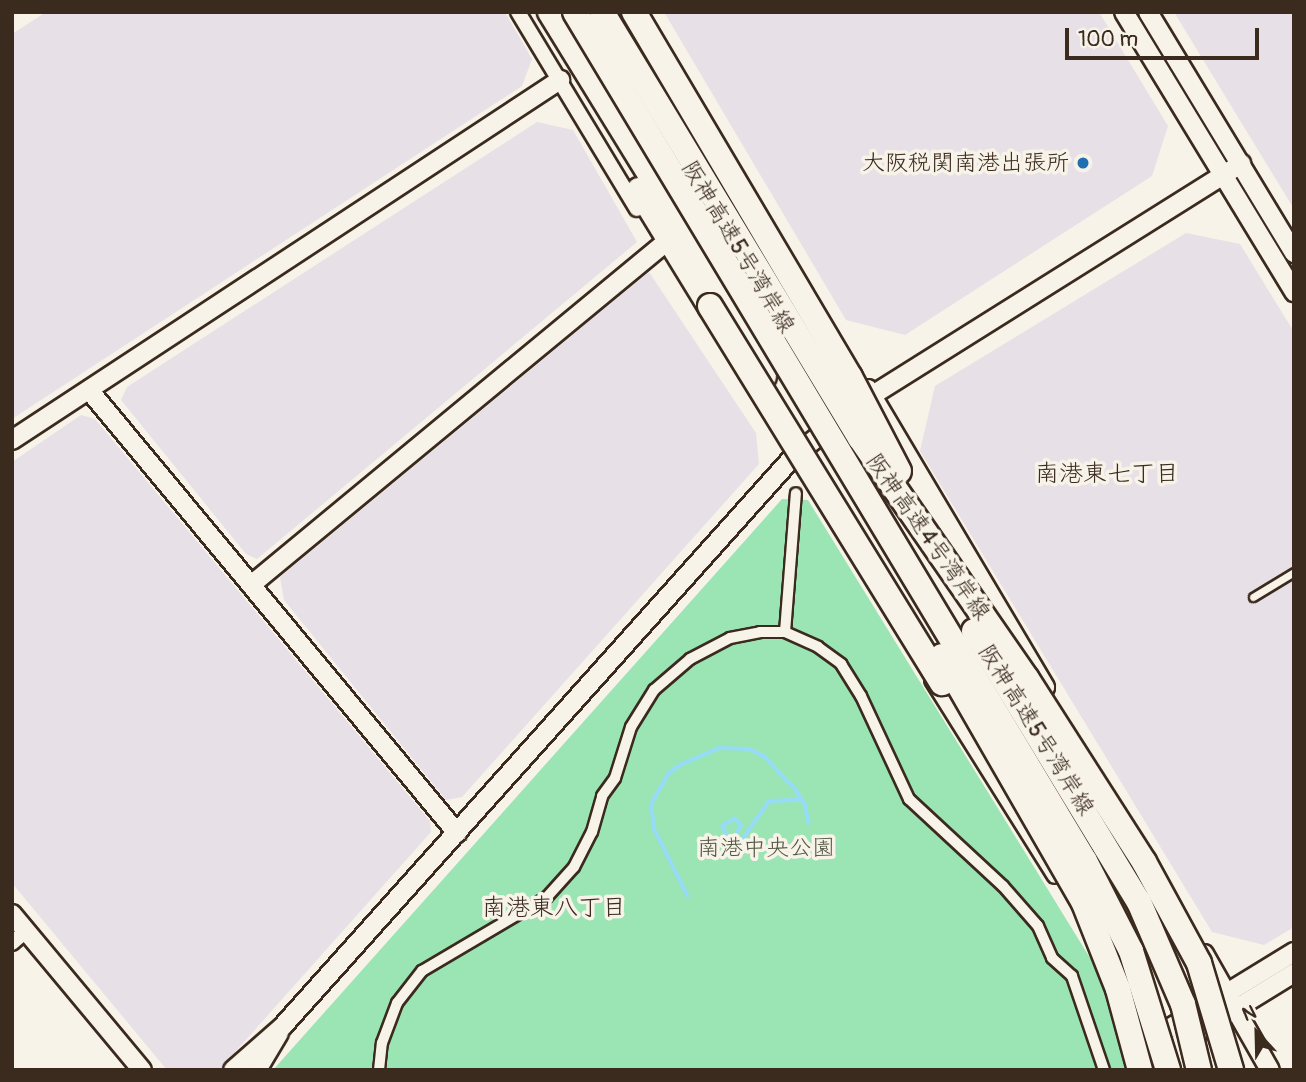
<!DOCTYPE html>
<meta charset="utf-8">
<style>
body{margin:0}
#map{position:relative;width:1306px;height:1082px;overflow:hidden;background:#f7f3e8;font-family:Pangolin,"Klee One",sans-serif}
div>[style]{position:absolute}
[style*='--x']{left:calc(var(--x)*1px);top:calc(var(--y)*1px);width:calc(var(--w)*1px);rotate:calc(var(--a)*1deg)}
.built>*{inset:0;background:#e7e0e7}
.green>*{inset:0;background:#9be4b3}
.stream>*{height:3.5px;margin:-1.75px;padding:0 1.75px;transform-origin:1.75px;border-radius:1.75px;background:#96dcf8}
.roads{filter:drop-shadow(2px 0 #3b2a1e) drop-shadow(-2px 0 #3b2a1e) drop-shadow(0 2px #3b2a1e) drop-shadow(0 -2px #3b2a1e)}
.service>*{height:7px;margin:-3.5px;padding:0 3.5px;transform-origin:3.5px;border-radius:3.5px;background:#f7f3e8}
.pedestrian>*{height:10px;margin:-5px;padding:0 5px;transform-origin:5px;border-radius:5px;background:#f7f3e8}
.minor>*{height:14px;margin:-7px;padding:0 7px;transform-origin:7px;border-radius:7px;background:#f7f3e8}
.tertiary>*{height:18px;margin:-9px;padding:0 9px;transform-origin:9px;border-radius:9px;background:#f7f3e8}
.motorway>*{height:24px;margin:-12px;padding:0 12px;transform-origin:12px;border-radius:12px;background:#f7f3e8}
.bridges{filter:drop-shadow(2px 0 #3b2a1e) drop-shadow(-2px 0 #3b2a1e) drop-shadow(0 2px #3b2a1e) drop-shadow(0 -2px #3b2a1e)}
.motorway-bridge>*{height:24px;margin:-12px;padding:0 12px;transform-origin:12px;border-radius:12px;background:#f7f3e8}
.dots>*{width:19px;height:19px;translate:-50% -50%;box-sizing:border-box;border:4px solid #f7f3e8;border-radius:50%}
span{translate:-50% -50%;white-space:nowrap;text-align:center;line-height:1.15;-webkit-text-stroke:7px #f7f3e8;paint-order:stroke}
.poi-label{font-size:23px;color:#3b2a1e}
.right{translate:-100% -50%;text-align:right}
.street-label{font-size:23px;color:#3b2a1e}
.park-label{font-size:23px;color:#535843}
.neighbourhood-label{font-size:24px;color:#3b2a1e}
.frame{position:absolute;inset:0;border:14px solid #3b2a1e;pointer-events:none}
.north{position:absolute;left:1222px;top:998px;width:70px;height:70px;-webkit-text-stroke:5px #f7f3e8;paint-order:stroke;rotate:338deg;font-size:19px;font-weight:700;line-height:28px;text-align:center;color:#3b2a1e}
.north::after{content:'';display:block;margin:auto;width:24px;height:32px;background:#3b2a1e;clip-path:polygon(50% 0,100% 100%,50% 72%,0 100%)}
.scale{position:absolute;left:1065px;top:28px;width:194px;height:32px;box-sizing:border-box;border:4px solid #3b2a1e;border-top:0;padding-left:9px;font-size:21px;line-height:24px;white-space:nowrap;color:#3b2a1e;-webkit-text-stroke:5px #f7f3e8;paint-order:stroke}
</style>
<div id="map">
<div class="built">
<div style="clip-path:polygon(46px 12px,505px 12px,532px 59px,522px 86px,12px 419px,12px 34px)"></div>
<div style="clip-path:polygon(664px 12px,1099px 12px,1168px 126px,1152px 176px,905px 335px,846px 320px)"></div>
<div style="clip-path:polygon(1174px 12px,1294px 12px,1294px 209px)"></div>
<div style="clip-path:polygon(537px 122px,573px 130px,637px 242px,257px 559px,246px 554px,121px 400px,127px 387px)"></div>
<div style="clip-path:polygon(1186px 233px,1240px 244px,1294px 332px,1294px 927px,1264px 945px,1212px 932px,920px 451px,935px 386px)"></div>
<div style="clip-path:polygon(649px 272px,756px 433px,759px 464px,462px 797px,446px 800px,284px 600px,280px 577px)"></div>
<div style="clip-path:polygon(81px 415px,95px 419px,430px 821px,431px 832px,219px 1070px,167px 1070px,12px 883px,12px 462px)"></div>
</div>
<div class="green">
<div style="clip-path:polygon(782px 499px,808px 500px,1159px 1070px,273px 1070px)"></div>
</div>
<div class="stream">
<div style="--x:737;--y:832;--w:8;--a:-60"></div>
<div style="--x:741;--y:825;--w:8;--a:-135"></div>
<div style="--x:735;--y:819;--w:14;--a:150"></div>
<div style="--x:723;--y:826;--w:19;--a:65"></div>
<div style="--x:731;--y:843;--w:9;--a:0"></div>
<div style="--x:740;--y:843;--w:51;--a:-55.4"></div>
<div style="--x:769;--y:801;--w:32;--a:-2"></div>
<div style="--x:688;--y:897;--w:76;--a:-116.6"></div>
<div style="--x:654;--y:829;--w:25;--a:-97"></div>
<div style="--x:651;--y:804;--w:36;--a:-60"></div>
<div style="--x:669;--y:773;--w:14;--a:-36"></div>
<div style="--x:680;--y:765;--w:43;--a:-23.6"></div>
<div style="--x:719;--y:748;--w:31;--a:2"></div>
<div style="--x:750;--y:749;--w:16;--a:27"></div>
<div style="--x:764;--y:756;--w:47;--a:46.7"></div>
<div style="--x:796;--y:790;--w:17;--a:57"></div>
<div style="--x:805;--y:804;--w:19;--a:78"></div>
</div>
<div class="roads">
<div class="service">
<div style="--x:1253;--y:597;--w:48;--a:-31.4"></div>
</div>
<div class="pedestrian">
<div style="--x:785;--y:632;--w:139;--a:-85.5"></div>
<div style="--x:379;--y:1070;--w:27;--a:-84"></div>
<div style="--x:382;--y:1043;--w:43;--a:-69.4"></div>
<div style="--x:397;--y:1003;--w:41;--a:-52"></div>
<div style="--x:422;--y:971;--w:145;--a:-30.6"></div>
<div style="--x:547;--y:897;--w:40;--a:-48"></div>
<div style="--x:574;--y:867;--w:39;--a:-63"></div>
<div style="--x:592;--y:832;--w:37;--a:-74"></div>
<div style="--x:602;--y:796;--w:22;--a:-54"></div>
<div style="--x:615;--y:778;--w:53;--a:-72.6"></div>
<div style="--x:631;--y:727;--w:44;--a:-58.1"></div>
<div style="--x:654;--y:690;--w:48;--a:-40.7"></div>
<div style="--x:690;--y:659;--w:45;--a:-27.7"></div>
<div style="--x:730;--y:638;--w:31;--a:-11"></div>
<div style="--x:760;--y:632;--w:25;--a:0"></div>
<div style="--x:785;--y:632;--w:36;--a:24"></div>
<div style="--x:818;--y:647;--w:29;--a:36"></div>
<div style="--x:841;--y:664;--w:38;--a:58"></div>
<div style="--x:861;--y:696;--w:114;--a:65"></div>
<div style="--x:909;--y:799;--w:128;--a:42.8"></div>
<div style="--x:1003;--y:886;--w:53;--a:48.8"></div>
<div style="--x:1038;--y:926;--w:35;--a:66"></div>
<div style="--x:1052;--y:958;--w:27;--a:42"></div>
<div style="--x:1072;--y:976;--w:99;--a:71.2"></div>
</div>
<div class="minor">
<div style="--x:518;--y:12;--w:230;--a:58.9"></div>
<div style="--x:932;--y:680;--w:231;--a:57.9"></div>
<div style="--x:12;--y:943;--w:18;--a:-41"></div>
</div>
<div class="tertiary">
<div style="--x:1124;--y:12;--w:328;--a:58.7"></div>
<div style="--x:1148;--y:12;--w:282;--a:58.8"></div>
<div style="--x:868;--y:389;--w:347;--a:59.3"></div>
<div style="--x:89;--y:390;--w:576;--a:50.28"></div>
<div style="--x:855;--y:406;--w:456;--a:-32.1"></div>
<div style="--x:12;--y:440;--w:656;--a:-33.3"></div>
<div style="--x:251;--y:585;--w:531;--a:-39.57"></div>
<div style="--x:12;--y:914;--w:203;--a:50.2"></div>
<div style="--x:1204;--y:954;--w:133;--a:60.4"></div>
<div style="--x:1162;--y:1033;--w:155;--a:-31.5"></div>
<div style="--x:233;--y:1070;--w:65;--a:-41.3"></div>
<div style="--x:282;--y:1027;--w:767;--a:-48.12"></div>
<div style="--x:794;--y:456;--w:51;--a:-38.7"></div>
<div style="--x:257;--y:1070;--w:43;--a:-59.3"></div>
<div style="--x:1185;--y:1070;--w:26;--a:-121"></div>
<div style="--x:1172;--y:1048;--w:143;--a:-31.6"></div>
</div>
<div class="motorway">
<div style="--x:550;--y:12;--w:334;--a:58.4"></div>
<div style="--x:725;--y:296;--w:89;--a:64"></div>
<div style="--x:639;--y:190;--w:136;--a:58.5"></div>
<div style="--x:899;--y:471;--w:59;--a:58.2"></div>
</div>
</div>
<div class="bridges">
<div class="motorway-bridge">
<div style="--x:575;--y:12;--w:990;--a:59.01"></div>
<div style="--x:1085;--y:861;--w:101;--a:62.9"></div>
<div style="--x:1131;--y:951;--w:125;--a:72.7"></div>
<div style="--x:602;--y:12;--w:498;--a:58.8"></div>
<div style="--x:860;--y:438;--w:293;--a:55.3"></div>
<div style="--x:1027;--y:679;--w:217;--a:57.4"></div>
<div style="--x:1144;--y:862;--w:115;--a:61.4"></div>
<div style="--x:1199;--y:963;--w:112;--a:73.3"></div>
<div style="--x:634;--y:12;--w:424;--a:59.4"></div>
<div style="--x:850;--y:377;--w:106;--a:62.5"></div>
<div style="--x:710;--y:306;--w:443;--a:58.4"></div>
<div style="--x:974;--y:631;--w:317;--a:58.7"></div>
<div style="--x:1139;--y:902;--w:111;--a:66.7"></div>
<div style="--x:1183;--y:1004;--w:68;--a:76.4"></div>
<div style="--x:942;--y:656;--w:285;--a:60.1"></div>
<div style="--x:1084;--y:903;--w:92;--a:68.4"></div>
<div style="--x:1118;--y:989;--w:84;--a:74.8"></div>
</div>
</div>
<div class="dots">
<div style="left:1083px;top:163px;background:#1f6fb2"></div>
</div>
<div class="poi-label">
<span class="right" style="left:1069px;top:163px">大阪税関南港出張所</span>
</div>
<div class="street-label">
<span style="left:738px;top:247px;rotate:59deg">阪神高速5号湾岸線</span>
<span style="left:928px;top:537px;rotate:55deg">阪神高速4号湾岸線</span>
<span style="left:1036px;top:730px;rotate:58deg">阪神高速5号湾岸線</span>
</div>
<div class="park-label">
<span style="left:766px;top:848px">南港中央公園</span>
</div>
<div class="neighbourhood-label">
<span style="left:1107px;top:474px">南港東七丁目</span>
<span style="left:554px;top:908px">南港東八丁目</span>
</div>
<div class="frame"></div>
<div class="north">N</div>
<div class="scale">100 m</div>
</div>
